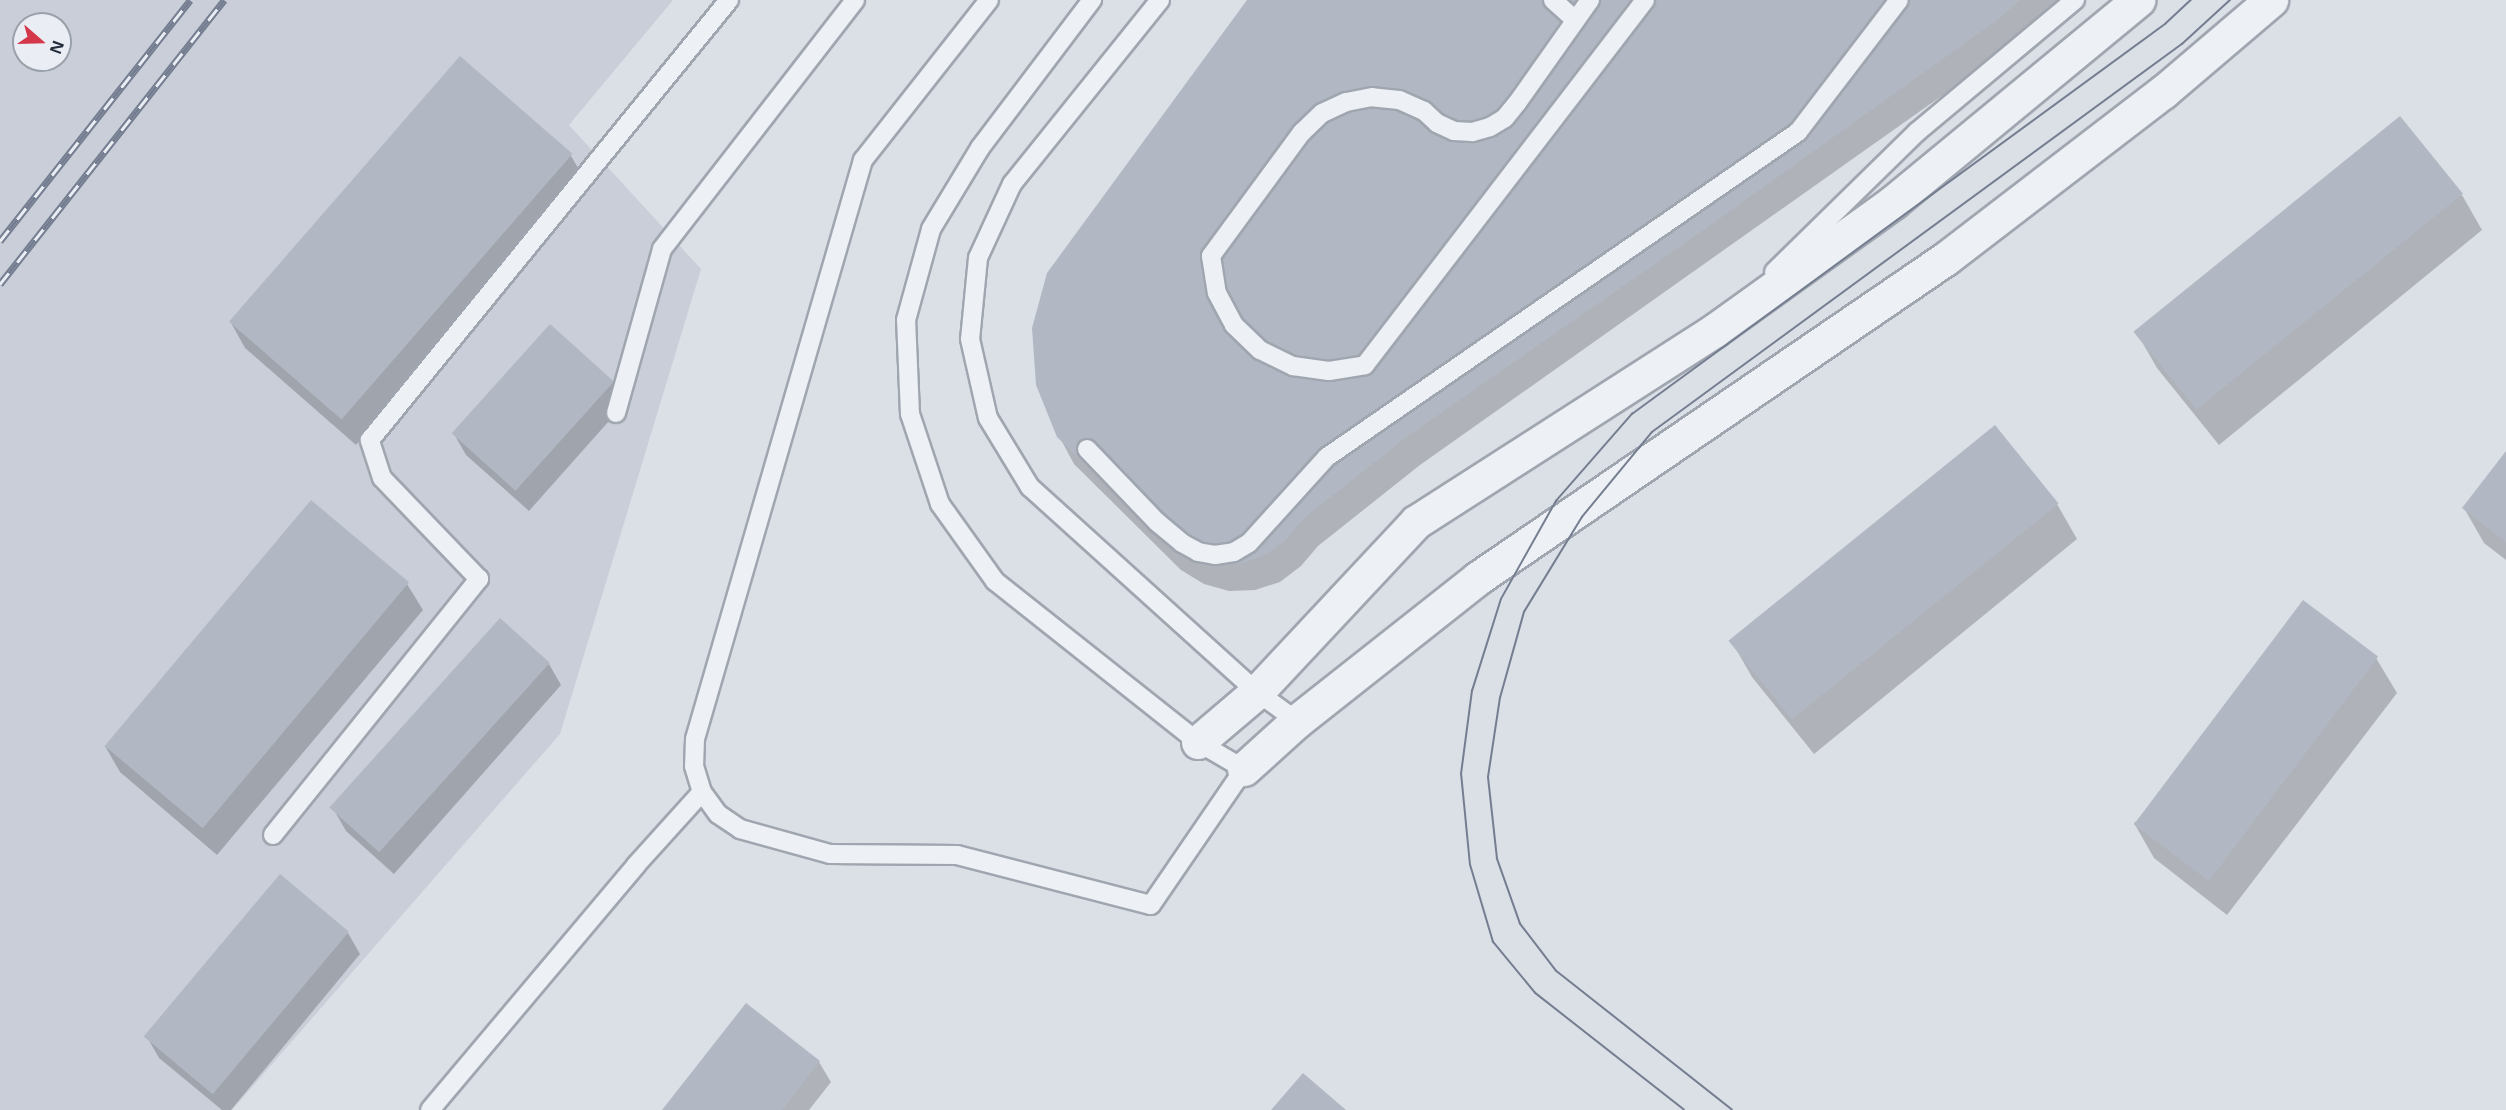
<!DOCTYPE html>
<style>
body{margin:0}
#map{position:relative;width:2506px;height:1110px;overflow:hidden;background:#dbdfe6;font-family:"Noto Sans",sans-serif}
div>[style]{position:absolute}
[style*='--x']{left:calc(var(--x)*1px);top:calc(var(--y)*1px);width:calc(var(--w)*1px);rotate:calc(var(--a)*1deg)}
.built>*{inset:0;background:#c9ced8}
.shadow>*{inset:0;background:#0003}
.building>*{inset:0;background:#b2b8c3;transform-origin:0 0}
.roads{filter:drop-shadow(2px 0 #a0a6b0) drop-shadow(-2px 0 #a0a6b0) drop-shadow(0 2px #a0a6b0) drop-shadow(0 -2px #a0a6b0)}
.service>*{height:18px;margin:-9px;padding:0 9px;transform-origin:9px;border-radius:9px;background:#edf0f4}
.tertiary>*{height:33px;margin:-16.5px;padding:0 16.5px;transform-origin:16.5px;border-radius:16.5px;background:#edf0f4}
.tram>*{height:1.5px;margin:-0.75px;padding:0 0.75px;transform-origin:0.75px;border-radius:0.75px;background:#747e90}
.rail>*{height:7px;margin-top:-3.5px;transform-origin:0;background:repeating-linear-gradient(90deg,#eaeef4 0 14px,#747e90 0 28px);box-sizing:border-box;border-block:2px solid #747e90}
span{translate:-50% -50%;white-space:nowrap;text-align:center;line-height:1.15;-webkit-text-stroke:4.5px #eaeef4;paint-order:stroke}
.north{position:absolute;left:12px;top:12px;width:60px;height:60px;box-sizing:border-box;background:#eaeef4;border:2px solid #9ba1ab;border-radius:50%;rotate:110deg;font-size:16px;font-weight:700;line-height:24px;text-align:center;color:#242d3d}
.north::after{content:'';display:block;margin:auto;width:21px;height:27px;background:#d4374a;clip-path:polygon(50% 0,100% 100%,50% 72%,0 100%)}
</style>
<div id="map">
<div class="built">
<div style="clip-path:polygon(evenodd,0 0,673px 0,569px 125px,701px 269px,560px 734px,232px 1110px,0 1110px,0 0,24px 24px,60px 24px,60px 60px,24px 60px,24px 24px)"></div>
</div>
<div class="shadow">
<div style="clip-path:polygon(1251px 0,2065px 0,2015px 44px,1420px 465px,1318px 546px,1301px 566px,1280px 582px,1255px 590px,1229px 591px,1204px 584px,1181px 570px,1074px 464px,1059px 436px)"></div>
<div style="clip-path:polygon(460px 58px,571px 156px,587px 183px,356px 445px,245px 348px,230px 321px)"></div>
<div style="clip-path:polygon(2462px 195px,2482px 230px,2219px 445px,2157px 368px,2137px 333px)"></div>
<div style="clip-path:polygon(613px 382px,625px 403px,529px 511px,466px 455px,454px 434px)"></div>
<div style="clip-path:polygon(2506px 453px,2506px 560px,2484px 543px,2464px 508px)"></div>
<div style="clip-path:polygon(2057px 504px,2077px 539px,1814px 754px,1752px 677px,1732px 642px)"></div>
<div style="clip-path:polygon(407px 584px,423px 610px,217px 855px,120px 772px,105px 746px)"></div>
<div style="clip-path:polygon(2376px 658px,2397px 693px,2227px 915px,2154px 858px,2134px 823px)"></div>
<div style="clip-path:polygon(549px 664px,561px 685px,394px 874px,346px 831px,334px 810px)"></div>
<div style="clip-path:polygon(348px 933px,360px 954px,231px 1110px,222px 1110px,159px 1058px,147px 1037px)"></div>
<div style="clip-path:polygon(819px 1062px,831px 1082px,809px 1110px,664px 1110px)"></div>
</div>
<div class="building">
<div style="clip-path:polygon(1247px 0,2020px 0,2000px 18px,1705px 229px,1405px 438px,1303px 519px,1286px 540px,1265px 555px,1239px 564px,1213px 564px,1187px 557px,1164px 543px,1057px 437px,1036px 385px,1032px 328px,1047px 273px)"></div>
<div style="left:460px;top:56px;width:149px;height:352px;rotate:41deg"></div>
<div style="left:2400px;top:116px;width:100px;height:343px;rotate:51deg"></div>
<div style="left:550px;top:324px;width:86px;height:147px;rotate:42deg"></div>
<div style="left:1995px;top:425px;width:101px;height:343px;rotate:51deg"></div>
<div style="clip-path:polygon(2506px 451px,2506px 542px,2462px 508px)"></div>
<div style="left:311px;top:500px;width:128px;height:321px;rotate:40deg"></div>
<div style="left:2303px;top:600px;width:94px;height:281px;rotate:37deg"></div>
<div style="left:500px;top:618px;width:67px;height:255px;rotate:42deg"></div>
<div style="left:280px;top:874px;width:90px;height:212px;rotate:40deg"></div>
<div style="clip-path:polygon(746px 1003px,820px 1061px,782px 1110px,662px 1110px)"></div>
<div style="clip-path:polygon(1303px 1073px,1346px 1110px,1271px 1110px)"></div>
</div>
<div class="roads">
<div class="service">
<div style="--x:989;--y:0;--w:204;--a:128.2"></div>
<div style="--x:863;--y:160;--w:603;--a:106.18"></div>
<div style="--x:695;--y:739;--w:27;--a:92"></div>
<div style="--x:694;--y:766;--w:27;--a:73"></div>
<div style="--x:702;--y:792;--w:27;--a:54"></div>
<div style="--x:718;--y:814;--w:27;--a:34"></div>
<div style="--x:740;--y:829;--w:93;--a:15.5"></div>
<div style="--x:830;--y:854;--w:127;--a:0.5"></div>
<div style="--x:957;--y:855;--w:200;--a:14.5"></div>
<div style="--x:1151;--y:905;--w:165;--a:-55.6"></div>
<div style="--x:1244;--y:769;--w:53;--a:-149.6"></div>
<div style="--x:1198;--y:742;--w:259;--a:-141.6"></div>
<div style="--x:995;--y:581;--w:95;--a:-125.5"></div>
<div style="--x:940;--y:504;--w:95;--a:-108.4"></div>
<div style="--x:910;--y:414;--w:94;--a:-92.4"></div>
<div style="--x:906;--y:320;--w:94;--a:-74.6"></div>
<div style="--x:931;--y:229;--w:95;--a:-58.8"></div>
<div style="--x:980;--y:148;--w:186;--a:-52.9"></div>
<div style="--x:1160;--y:0;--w:236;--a:128.8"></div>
<div style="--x:1012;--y:184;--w:81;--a:114.7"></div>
<div style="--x:978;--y:258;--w:81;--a:95.6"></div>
<div style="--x:970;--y:339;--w:81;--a:77.2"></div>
<div style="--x:988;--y:418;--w:81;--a:58.7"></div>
<div style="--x:1030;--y:487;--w:306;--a:42.1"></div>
<div style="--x:1257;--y:692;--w:49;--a:35.9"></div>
<div style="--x:1553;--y:0;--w:30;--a:42"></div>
<div style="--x:1590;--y:0;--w:126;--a:125.3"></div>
<div style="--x:1517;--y:103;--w:19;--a:129"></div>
<div style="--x:1505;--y:118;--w:17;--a:149"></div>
<div style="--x:1490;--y:127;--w:19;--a:164"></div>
<div style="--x:1472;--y:132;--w:18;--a:-177"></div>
<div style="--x:1454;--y:131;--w:19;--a:-155"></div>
<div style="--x:1437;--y:123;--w:18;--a:-137"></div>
<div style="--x:1424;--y:111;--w:27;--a:-156"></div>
<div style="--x:1399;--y:100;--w:27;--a:-174"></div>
<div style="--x:1372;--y:97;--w:26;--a:169"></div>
<div style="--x:1346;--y:102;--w:26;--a:155"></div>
<div style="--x:1322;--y:113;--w:28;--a:136"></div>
<div style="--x:1302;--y:132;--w:154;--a:126.3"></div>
<div style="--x:1211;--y:256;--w:37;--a:81"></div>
<div style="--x:1217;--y:293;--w:36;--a:62"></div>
<div style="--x:1234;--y:325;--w:36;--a:44"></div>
<div style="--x:1260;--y:350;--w:37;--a:26"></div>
<div style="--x:1293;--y:366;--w:36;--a:8"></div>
<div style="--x:1329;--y:371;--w:36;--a:-9"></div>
<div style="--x:1365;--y:365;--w:460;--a:-52.5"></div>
<div style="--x:1774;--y:272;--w:200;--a:-44.4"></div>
<div style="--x:1917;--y:132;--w:206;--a:-39.9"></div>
<div style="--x:616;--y:413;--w:170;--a:-74.3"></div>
<div style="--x:662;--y:249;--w:315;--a:-52.2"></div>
<div style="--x:1087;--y:449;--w:101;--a:46.2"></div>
<div style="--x:1157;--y:522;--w:33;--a:40"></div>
<div style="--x:1182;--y:543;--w:18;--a:29"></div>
<div style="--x:1198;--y:552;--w:17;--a:10"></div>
<div style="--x:1215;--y:555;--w:19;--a:-9"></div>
<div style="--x:1234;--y:552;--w:17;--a:-31"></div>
<div style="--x:1249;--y:543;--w:116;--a:-47.8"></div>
<div style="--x:1327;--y:457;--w:572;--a:-34.61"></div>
<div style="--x:1798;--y:132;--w:166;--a:-52.6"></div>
<div style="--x:273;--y:835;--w:329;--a:-51.2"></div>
<div style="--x:479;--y:579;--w:140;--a:-133.8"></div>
<div style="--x:382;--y:478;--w:40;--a:-108"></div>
<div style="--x:370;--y:440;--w:568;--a:-50.79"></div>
<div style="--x:430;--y:1110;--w:320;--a:-49.9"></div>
<div style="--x:636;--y:865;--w:98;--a:-47.9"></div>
</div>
<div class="tertiary">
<div style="--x:1198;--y:742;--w:77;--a:-40.3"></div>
<div style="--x:1257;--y:692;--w:233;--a:-46.9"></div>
<div style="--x:1416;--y:522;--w:355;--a:-32.7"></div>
<div style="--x:1715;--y:330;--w:219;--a:-35.7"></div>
<div style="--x:1893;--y:202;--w:318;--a:-39.5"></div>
<div style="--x:1244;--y:769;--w:72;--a:-42.2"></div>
<div style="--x:1297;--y:721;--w:231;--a:-38.3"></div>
<div style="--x:1478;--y:578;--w:566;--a:-34.34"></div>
<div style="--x:1945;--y:259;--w:275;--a:-37.5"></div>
<div style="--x:2163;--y:92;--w:142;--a:-40.4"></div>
</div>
</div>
<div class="tram">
<div style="--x:1684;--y:1110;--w:189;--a:-141.9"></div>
<div style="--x:1535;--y:993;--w:66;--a:-129.5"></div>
<div style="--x:1493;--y:942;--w:80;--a:-106.6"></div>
<div style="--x:1470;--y:865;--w:91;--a:-95.6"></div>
<div style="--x:1461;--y:774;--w:84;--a:-82.5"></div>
<div style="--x:1472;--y:691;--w:96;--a:-72.5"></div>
<div style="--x:1501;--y:599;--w:112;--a:-60.7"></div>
<div style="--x:1556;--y:501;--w:116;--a:-48.9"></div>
<div style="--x:1632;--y:414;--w:660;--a:-36.19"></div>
<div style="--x:2165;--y:24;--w:35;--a:-43"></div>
<div style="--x:1732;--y:1110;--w:224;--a:-141.7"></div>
<div style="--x:1556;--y:971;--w:59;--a:-127.5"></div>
<div style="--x:1520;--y:924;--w:69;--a:-109.5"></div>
<div style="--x:1497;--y:859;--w:82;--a:-96.3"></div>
<div style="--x:1488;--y:777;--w:80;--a:-81.4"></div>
<div style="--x:1500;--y:698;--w:89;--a:-74.4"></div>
<div style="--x:1524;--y:612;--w:111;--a:-58.6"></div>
<div style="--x:1582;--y:517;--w:110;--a:-50.5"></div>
<div style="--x:1652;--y:432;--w:657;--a:-36.21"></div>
<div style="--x:2182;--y:44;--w:65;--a:-42.5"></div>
</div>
<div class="rail">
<div style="--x:0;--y:241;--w:307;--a:-51.7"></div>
<div style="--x:0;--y:284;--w:362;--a:-51.7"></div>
</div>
<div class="north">N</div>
</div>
